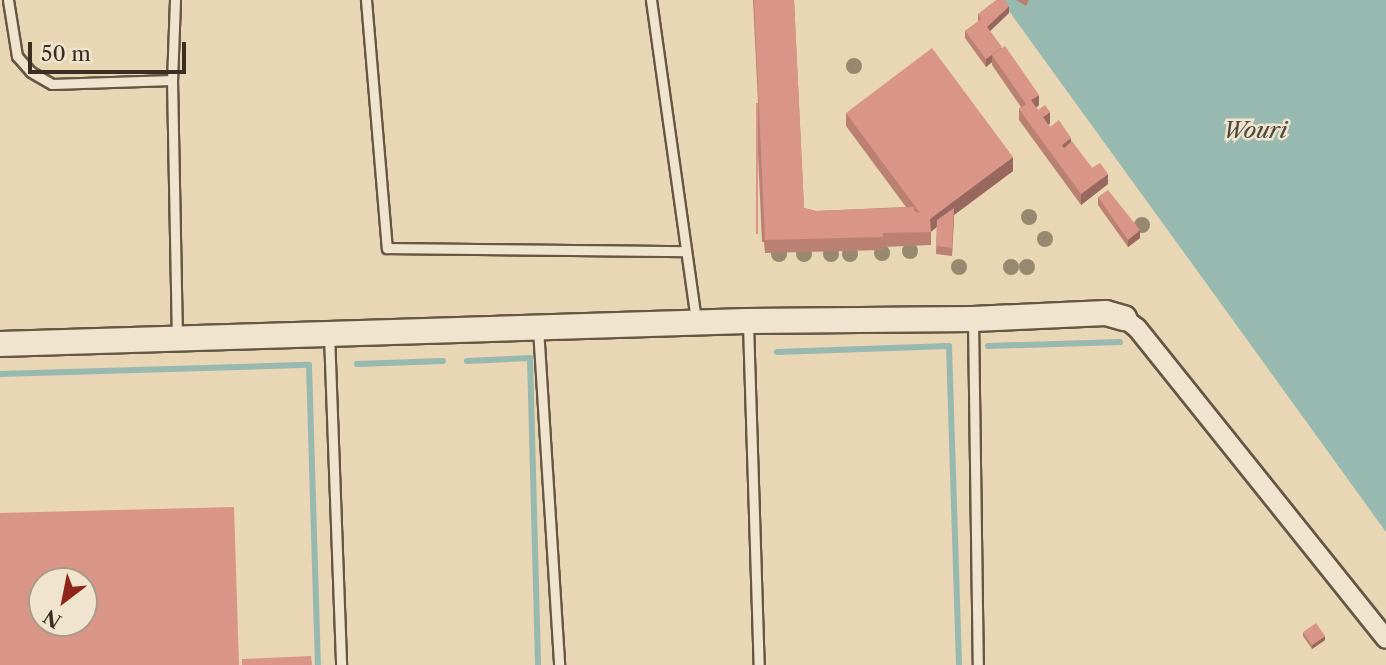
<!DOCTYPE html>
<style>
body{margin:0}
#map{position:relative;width:1386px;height:665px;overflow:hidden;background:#e9d6b4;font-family:"Libre Caslon Text",serif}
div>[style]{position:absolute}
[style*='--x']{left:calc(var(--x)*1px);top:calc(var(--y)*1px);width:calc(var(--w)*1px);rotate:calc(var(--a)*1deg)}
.water>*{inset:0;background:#97b9af}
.stream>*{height:6px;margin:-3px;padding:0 3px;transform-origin:3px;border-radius:3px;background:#97b9af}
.roads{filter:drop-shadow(2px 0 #665745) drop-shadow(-2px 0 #665745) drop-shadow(0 2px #665745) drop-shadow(0 -2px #665745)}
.lane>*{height:9px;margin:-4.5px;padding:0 4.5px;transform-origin:4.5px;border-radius:4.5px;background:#f1e4ce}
.street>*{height:18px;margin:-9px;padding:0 9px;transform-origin:9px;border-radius:9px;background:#f1e4ce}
.secondary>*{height:24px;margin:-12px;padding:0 12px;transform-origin:12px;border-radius:12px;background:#f1e4ce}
.trees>*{width:16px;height:16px;margin:-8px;border-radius:50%;background:#97896f}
.wall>*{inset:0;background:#bb8074}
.shaded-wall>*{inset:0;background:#98685e}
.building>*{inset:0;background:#d99587;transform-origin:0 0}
span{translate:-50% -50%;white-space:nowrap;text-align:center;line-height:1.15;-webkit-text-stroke:5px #f1e4ce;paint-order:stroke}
.water-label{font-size:23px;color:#4d493d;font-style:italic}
.north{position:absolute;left:28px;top:567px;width:70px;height:70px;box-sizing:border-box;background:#f1e4ce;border:2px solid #a89b88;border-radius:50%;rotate:212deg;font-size:19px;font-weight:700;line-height:28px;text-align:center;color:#3b2d20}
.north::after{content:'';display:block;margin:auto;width:24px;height:32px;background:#8f2418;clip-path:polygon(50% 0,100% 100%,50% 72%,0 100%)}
.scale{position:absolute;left:28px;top:42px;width:158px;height:32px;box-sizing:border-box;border:4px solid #3b2d20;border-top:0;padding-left:9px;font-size:21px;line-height:24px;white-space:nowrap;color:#3b2d20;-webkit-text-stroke:5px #f1e4ce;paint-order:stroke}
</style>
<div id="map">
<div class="water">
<div style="clip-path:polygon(1001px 0,1386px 0,1386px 532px,1214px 294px)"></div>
</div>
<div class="stream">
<div style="--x:988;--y:346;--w:132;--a:-1.7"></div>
<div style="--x:777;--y:352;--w:172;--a:-2"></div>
<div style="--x:949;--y:346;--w:319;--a:88.2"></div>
<div style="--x:467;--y:361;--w:63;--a:-2.7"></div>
<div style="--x:530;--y:358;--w:307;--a:88.5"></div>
<div style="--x:357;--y:364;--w:86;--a:-2"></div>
<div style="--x:0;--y:374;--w:309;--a:-1.7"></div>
<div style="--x:309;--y:365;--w:300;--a:88.3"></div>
</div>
<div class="roads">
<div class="lane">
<div style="--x:8;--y:0;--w:57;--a:80.9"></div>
<div style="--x:17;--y:56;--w:21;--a:49"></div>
<div style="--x:31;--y:72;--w:24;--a:30"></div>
<div style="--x:52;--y:84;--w:120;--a:-1.9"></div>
<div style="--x:175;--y:0;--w:80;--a:92.1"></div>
<div style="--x:172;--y:80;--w:258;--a:88.9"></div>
<div style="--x:366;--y:0;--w:249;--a:85.2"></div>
<div style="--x:387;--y:248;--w:298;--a:0.6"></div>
<div style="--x:651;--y:0;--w:324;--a:82"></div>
<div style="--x:973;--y:320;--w:345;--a:89.2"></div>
<div style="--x:748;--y:324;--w:341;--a:88.2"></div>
<div style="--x:538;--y:328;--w:338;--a:86.4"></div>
<div style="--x:329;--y:334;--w:331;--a:87.9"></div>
</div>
<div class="street">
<div style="--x:1124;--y:318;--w:16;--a:38"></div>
<div style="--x:1137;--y:328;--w:398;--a:51.3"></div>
</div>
<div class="secondary">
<div style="--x:0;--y:344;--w:747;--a:-1.76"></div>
<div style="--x:747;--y:321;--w:226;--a:-0.5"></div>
<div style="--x:973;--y:319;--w:133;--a:-2.6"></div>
<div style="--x:1106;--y:313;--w:19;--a:16"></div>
</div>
</div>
<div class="trees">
<div style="left:854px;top:66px"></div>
<div style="left:1029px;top:217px"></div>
<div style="left:1142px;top:225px"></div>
<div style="left:1045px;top:239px"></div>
<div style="left:910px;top:251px"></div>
<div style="left:882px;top:253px"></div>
<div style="left:779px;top:254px"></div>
<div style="left:804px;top:254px"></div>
<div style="left:831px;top:254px"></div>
<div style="left:850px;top:254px"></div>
<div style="left:959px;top:267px"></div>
<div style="left:1011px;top:267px"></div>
<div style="left:1027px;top:267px"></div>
</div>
<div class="wall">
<div style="clip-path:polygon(753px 0,794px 0,804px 208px,816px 211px,906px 207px,846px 126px,846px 113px,1013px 171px,954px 215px,952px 256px,936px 254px,937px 227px,931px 232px,931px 245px,883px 247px,883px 250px,765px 253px,764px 242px,762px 242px,756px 111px,758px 103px)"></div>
<div style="clip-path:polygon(1016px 0,1029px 0,1026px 6px)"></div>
<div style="clip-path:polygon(1009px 13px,990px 31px,1039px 105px,1036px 108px,1050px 123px,1049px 124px,1050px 127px,1071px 142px,1092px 168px,1108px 184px,1081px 205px,1019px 120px,1019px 109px,1021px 107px,992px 65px,992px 62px,986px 67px,965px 38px,965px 31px,978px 22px,978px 14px)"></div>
<div style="clip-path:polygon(1098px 197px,1140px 238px,1128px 247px,1098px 205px)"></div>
<div style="clip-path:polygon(1303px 632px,1325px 640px,1312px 649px,1303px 636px)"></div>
</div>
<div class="shaded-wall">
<div style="clip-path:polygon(1009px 6px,1009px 13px,987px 34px,987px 27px)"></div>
<div style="clip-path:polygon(992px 55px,992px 62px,986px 67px,986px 59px)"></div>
<div style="clip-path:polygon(1039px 95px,1039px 105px,1031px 111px,1031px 100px)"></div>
<div style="clip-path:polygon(1050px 112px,1050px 123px,1043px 128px,1043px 117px)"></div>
<div style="clip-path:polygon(1071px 138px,1071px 149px,1062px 156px,1062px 145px)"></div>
<div style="clip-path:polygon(1013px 157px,1013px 171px,954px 215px,952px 256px,953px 215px,930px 232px,930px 219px)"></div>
<div style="clip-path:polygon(1108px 174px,1108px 184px,1081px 205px,1081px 194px)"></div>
<div style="clip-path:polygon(1140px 230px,1140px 238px,1128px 247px,1128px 240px)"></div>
<div style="clip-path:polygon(1325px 636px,1325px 640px,1312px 649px,1312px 645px)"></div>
</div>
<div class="building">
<div style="clip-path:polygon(754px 0,794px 0,804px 208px,816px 211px,914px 207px,914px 211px,920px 213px,846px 113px,932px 48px,1013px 157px,930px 219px,931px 232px,883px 233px,883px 237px,765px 240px)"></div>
<div style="clip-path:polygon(996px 0,1005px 0,1009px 6px,987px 27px,1002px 47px,986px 59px,965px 31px,981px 19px,978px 14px)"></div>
<div style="clip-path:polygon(1005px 46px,1039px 95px,1031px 100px,1038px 110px,1045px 105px,1050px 112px,1043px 117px,1050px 127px,1059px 120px,1071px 138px,1062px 145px,1064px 148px,1072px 141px,1092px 168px,1100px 163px,1108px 174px,1081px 194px,1019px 109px,1026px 104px,992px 55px)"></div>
<div style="left:756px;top:103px;width:2px;height:131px"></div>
<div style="clip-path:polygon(1108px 190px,1140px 230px,1128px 240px,1098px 197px)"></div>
<div style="clip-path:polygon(954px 208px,952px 248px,936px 246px,937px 220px)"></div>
<div style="clip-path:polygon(evenodd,234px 507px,239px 665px,0 665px,0 513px,234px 507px,42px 581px,84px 581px,84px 623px,42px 623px,42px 581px)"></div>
<div style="left:1316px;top:623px;width:16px;height:16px;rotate:55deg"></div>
<div style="clip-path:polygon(311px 656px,312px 665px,242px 665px,242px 659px)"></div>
</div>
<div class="water-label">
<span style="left:1255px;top:130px">Wouri</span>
</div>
<div class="north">N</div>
<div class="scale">50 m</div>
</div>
